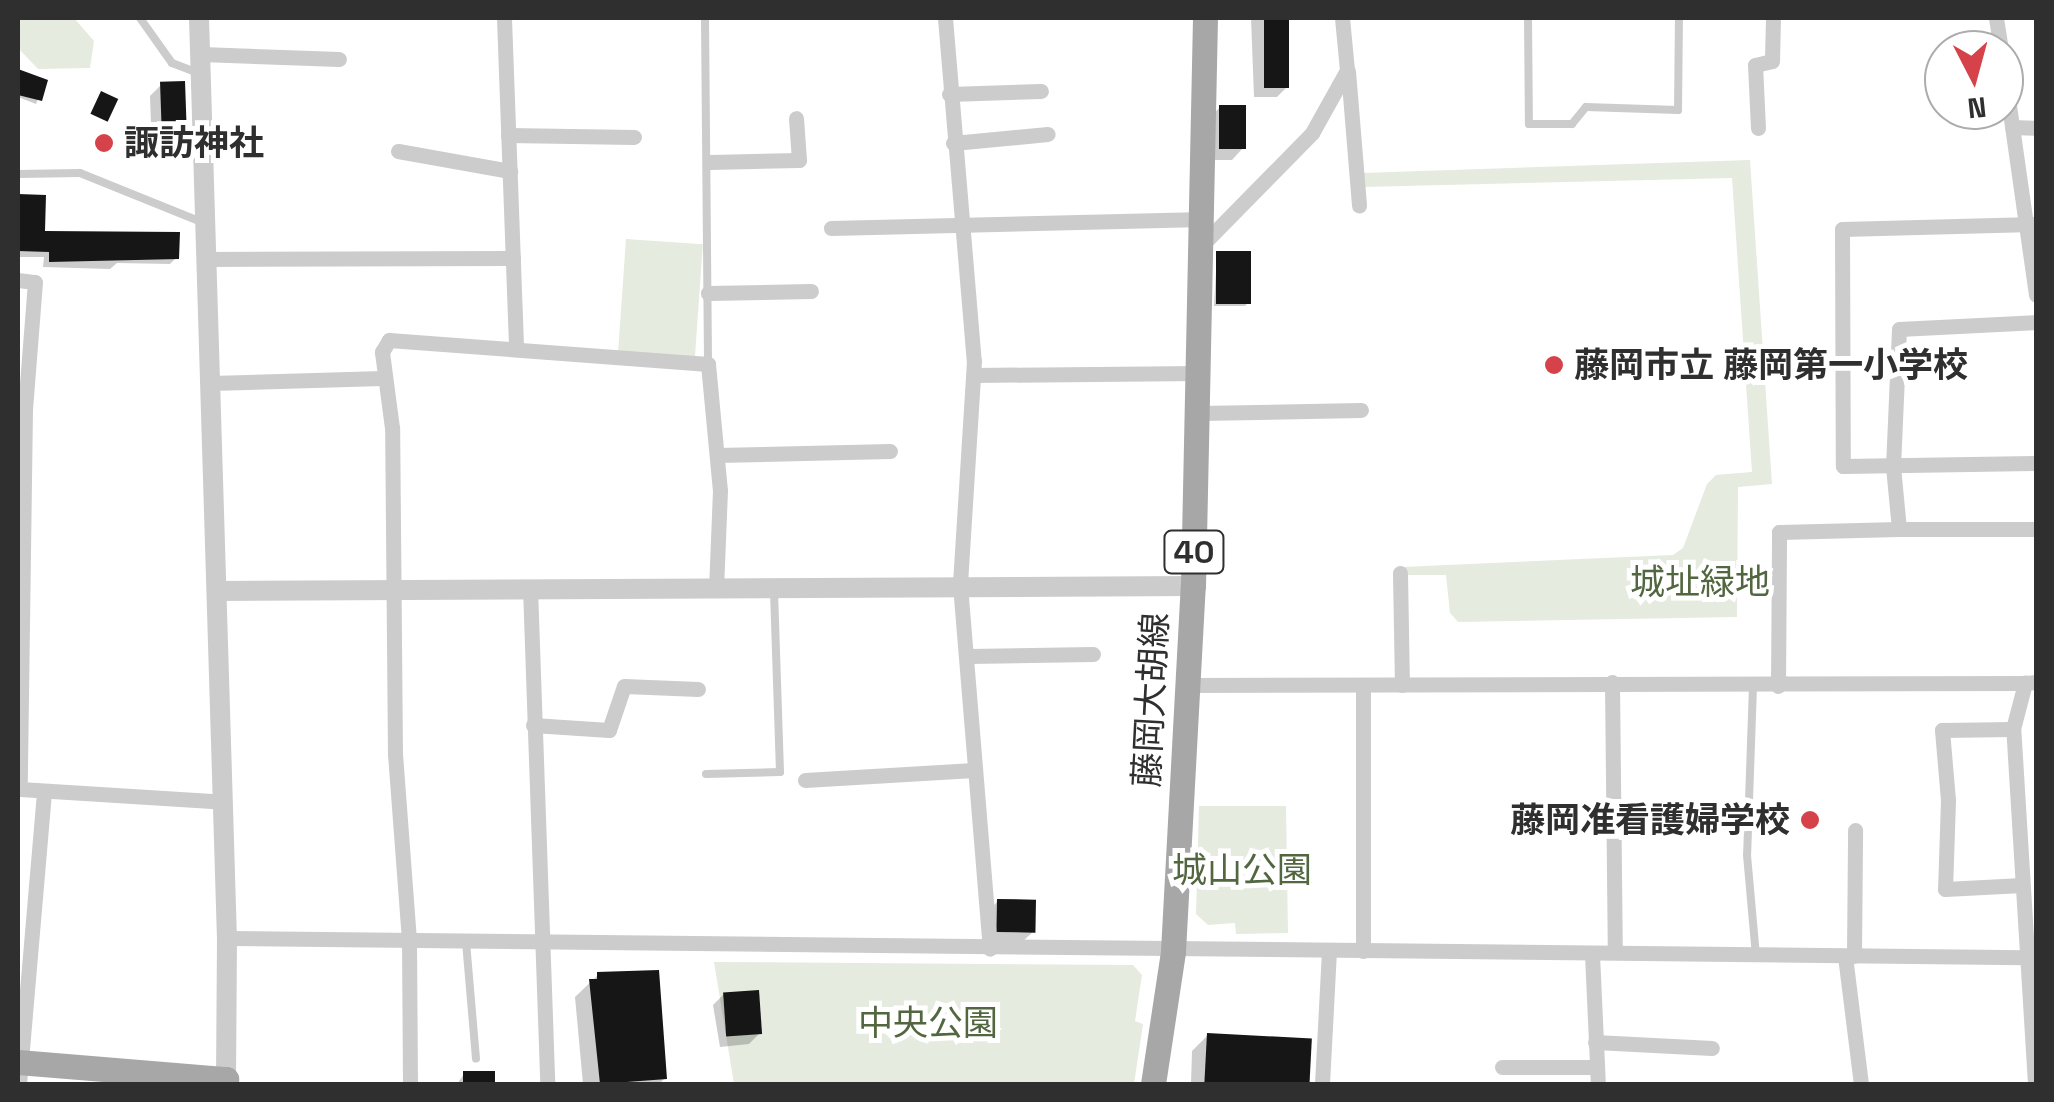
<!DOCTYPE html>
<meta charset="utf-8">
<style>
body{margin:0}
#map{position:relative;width:2054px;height:1102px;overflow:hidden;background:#fff;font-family:"Space Grotesk","Noto Sans JP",sans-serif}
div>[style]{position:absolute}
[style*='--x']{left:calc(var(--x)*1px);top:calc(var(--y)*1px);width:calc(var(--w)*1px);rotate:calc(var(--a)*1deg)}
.green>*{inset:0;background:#e5ebdf;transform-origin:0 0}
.shadow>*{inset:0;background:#0003}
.building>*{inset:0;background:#161616;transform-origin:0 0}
.service>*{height:8px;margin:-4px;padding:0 4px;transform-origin:4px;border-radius:4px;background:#ccc}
.minor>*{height:15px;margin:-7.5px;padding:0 7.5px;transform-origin:7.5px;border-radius:7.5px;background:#ccc}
.tertiary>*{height:20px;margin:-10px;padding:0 10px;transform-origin:10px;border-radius:10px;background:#ccc}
.primary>*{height:25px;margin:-12.5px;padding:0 12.5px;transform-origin:12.5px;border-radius:12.5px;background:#a7a7a7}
.dots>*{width:28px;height:28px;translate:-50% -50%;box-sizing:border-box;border:5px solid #fff;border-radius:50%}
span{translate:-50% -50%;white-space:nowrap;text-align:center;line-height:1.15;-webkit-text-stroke:10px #fff;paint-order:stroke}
.shield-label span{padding:2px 8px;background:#fff;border:2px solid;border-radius:8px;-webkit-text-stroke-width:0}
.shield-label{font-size:32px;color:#2f2f2f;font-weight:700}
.poi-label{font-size:35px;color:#2f2f2f;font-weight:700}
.left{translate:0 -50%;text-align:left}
.right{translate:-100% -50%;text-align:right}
.park-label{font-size:35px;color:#526740}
.street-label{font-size:35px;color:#2f2f2f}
.frame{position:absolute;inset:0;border:20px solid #2f2f2f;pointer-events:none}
.north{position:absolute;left:1924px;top:30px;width:100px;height:100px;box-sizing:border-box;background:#fff;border:2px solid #acacac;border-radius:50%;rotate:174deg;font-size:28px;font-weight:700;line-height:40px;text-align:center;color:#2f2f2f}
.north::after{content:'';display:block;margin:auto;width:35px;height:45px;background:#d6424a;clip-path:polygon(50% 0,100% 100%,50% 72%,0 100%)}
</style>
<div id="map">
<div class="green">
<div style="clip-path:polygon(18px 18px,74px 18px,94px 41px,90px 68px,38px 69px,18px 48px)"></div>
<div style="clip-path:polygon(1750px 160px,1772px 484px,1738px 487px,1737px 617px,1458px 622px,1450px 613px,1446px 575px,1403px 575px,1403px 567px,1673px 555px,1683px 548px,1707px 484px,1716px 475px,1752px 472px,1732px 178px,1363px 187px,1362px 173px)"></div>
<div style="left:626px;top:239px;width:77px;height:113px;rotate:4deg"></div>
<div style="clip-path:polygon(1199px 806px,1286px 806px,1288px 933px,1236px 934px,1235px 923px,1208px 925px,1196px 914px)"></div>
<div style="clip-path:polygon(714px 962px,1133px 965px,1142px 975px,1135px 1021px,1143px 1024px,1134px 1084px,734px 1084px)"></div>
</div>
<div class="shadow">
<div style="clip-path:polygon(1251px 18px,1287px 18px,1287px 87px,1277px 97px,1254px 97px)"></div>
<div style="clip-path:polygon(18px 71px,45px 81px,36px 104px,18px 97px)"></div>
<div style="clip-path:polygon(162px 84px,185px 139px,173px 151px,152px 152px,150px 96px)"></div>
<div style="clip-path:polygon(1220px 107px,1243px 148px,1232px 160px,1208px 160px,1209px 119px)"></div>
<div style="clip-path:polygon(18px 196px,44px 197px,43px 234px,176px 258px,170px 264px,117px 263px,110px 269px,43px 267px,44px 257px,18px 257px)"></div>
<div style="clip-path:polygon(1217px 254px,1248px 303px,1245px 306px,1214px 306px)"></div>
<div style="clip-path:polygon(998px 901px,1034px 931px,1022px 942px,989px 942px,987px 912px)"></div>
<div style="clip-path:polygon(598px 975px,665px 1078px,659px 1084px,583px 1084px,575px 997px)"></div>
<div style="clip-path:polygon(724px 994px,760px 1033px,749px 1044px,720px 1047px,713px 1005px)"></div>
<div style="clip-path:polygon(1208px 1035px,1309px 1040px,1307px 1084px,1191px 1084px,1192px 1051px)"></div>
<div style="clip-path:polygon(464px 1074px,492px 1074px,493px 1084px,457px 1084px)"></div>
</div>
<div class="building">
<div style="left:1264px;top:18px;width:25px;height:70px"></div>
<div style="clip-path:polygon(18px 69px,48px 80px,42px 101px,18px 95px)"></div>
<div style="left:185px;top:81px;width:59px;height:25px;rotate:88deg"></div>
<div style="left:101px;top:91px;width:19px;height:25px;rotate:25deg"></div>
<div style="left:1219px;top:105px;width:27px;height:44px"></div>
<div style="clip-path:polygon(18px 194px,46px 195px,45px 231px,180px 232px,179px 259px,49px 262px,49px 252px,18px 251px)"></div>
<div style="left:1216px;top:251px;width:35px;height:53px"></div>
<div style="left:997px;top:899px;width:39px;height:33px;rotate:1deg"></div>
<div style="clip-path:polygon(659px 970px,667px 1079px,600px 1084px,589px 979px,597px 979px,597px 972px)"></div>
<div style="left:759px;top:990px;width:44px;height:36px;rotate:86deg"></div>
<div style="left:1207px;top:1033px;width:105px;height:51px;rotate:3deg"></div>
<div style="left:495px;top:1071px;width:13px;height:32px;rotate:90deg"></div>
</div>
<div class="service">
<div style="--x:140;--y:18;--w:55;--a:54.6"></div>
<div style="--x:172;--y:63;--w:26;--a:21"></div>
<div style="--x:705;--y:18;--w:346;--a:89.5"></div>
<div style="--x:1528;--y:18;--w:106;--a:89.5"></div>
<div style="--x:1529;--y:124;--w:43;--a:0"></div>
<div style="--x:1572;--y:124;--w:22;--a:-51"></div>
<div style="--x:1586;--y:107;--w:92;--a:1.9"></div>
<div style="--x:1678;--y:110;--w:92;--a:-89.4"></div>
<div style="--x:18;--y:174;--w:62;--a:-0.9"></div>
<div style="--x:80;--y:173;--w:131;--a:22"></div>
<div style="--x:1753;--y:686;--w:169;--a:92"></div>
<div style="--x:1747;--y:855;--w:100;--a:84.9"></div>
<div style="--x:706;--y:774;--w:74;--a:-1.5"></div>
<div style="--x:780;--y:772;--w:180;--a:-91.9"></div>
<div style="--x:466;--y:942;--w:117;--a:85.1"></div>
</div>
<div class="minor">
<div style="--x:504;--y:18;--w:329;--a:87.9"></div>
<div style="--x:945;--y:18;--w:344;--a:85.2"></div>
<div style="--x:974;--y:361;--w:224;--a:93.6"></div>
<div style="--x:960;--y:585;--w:365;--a:85.3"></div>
<div style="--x:1996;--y:18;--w:32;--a:81"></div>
<div style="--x:201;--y:54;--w:138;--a:2.1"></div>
<div style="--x:2004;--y:70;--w:227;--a:81.9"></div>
<div style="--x:1348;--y:71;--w:135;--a:85.3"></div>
<div style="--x:949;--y:94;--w:92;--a:-1.9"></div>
<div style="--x:2012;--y:127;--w:24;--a:2"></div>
<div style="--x:1758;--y:128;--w:63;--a:-92.7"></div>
<div style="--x:1755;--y:65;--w:17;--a:-13"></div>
<div style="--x:1772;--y:61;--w:43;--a:-88.7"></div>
<div style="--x:508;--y:135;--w:126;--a:0.9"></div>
<div style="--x:953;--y:143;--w:95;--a:-5.4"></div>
<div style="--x:398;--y:151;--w:114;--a:10.1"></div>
<div style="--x:710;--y:162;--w:89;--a:-1.3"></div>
<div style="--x:799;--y:160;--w:42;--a:-94.1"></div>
<div style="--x:2036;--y:224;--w:194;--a:178.5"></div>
<div style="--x:1842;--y:229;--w:237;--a:89.8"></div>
<div style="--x:1843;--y:466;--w:193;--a:-0.9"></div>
<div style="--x:831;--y:228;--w:373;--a:-1.4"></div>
<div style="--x:1203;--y:244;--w:156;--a:-45.5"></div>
<div style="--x:1312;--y:133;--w:72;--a:-60.9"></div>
<div style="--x:1347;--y:70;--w:52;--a:-95.5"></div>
<div style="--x:206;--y:259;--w:307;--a:-0.2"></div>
<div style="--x:18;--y:280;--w:17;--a:7"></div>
<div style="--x:35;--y:282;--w:127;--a:94.5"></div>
<div style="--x:25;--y:409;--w:380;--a:90.8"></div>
<div style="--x:20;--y:789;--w:204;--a:3.6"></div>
<div style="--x:708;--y:293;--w:103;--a:-1.1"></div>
<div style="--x:974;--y:375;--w:226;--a:-0.5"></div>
<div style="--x:211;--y:383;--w:172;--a:-1.7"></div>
<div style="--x:1200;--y:413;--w:161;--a:-1.1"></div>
<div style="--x:717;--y:455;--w:173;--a:-1.3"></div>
<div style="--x:1899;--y:529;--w:137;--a:0"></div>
<div style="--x:1400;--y:573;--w:112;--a:89"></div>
<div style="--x:530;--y:588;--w:496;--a:88"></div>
<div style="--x:968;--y:656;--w:125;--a:-0.9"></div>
<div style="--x:1612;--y:682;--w:269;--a:89.4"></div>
<div style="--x:1187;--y:685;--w:838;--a:-0.14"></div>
<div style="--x:1363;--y:685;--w:266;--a:90"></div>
<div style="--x:1778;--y:686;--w:154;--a:-89.6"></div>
<div style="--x:1779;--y:532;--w:120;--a:-1.4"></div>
<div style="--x:1899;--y:529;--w:62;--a:-95.5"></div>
<div style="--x:1893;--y:467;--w:138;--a:-87.5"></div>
<div style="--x:1899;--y:329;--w:137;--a:-2.9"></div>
<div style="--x:533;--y:725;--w:76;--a:3.8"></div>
<div style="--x:609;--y:730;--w:46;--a:-71.2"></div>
<div style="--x:624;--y:686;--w:74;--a:2.3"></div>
<div style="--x:2013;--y:729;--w:71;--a:179.2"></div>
<div style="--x:1942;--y:730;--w:70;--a:85.1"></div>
<div style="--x:1948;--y:800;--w:89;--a:91.9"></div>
<div style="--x:1945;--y:889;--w:77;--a:-3"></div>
<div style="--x:805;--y:780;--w:169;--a:-3.4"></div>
<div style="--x:227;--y:938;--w:1799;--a:0.61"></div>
<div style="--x:1592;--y:954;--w:130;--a:87.4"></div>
<div style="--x:1845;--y:956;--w:129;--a:82.9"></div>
<div style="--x:1854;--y:956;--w:126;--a:-89.5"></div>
<div style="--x:1595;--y:1042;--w:117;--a:2.9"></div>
<div style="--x:1502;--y:1067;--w:94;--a:0"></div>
<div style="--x:19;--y:1084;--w:294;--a:-85.1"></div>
<div style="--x:410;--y:1084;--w:144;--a:-90.4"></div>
<div style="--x:409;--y:940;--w:186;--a:-94.3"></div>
<div style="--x:395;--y:755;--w:327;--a:-90.5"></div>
<div style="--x:392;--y:428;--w:77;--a:-97.5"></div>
<div style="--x:382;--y:352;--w:14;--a:-60"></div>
<div style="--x:389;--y:340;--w:320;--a:4.3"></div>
<div style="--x:708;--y:364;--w:127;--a:84.6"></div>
<div style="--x:720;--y:490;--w:98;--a:92.3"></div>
<div style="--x:1322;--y:1084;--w:132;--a:-87"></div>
<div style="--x:2035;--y:1084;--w:356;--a:-93.5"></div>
<div style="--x:2013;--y:729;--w:48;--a:-75.4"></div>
<div style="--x:2025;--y:683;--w:11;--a:-5"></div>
</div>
<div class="tertiary">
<div style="--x:199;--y:18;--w:920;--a:88.26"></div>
<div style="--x:227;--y:938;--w:141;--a:90.4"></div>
<div style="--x:217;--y:591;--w:976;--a:-0.29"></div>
</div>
<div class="primary">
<div style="--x:18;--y:1062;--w:209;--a:4.7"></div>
<div style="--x:226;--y:1079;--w:5;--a:90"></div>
<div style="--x:1153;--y:1084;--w:134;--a:-81.4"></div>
<div style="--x:1173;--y:951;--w:366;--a:-86.9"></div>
<div style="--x:1193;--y:586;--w:568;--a:-88.79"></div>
</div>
<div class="dots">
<div style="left:104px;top:143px;background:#d6424a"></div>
<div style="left:1554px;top:365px;background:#d6424a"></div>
<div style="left:1810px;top:820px;background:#d6424a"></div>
</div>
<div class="shield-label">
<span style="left:1194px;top:552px">40</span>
</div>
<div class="poi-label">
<span class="left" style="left:124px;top:143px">諏訪神社</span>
<span class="left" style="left:1574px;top:365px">藤岡市立 藤岡第一小学校</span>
<span class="right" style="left:1790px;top:820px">藤岡准看護婦学校</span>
</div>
<div class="park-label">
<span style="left:1700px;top:582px">城址緑地</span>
<span style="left:1242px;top:870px">城山公園</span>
<span style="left:928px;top:1023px">中央公園</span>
</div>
<div class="street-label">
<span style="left:1151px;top:700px;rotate:-87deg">藤岡大胡線</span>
</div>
<div class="frame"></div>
<div class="north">N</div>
</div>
